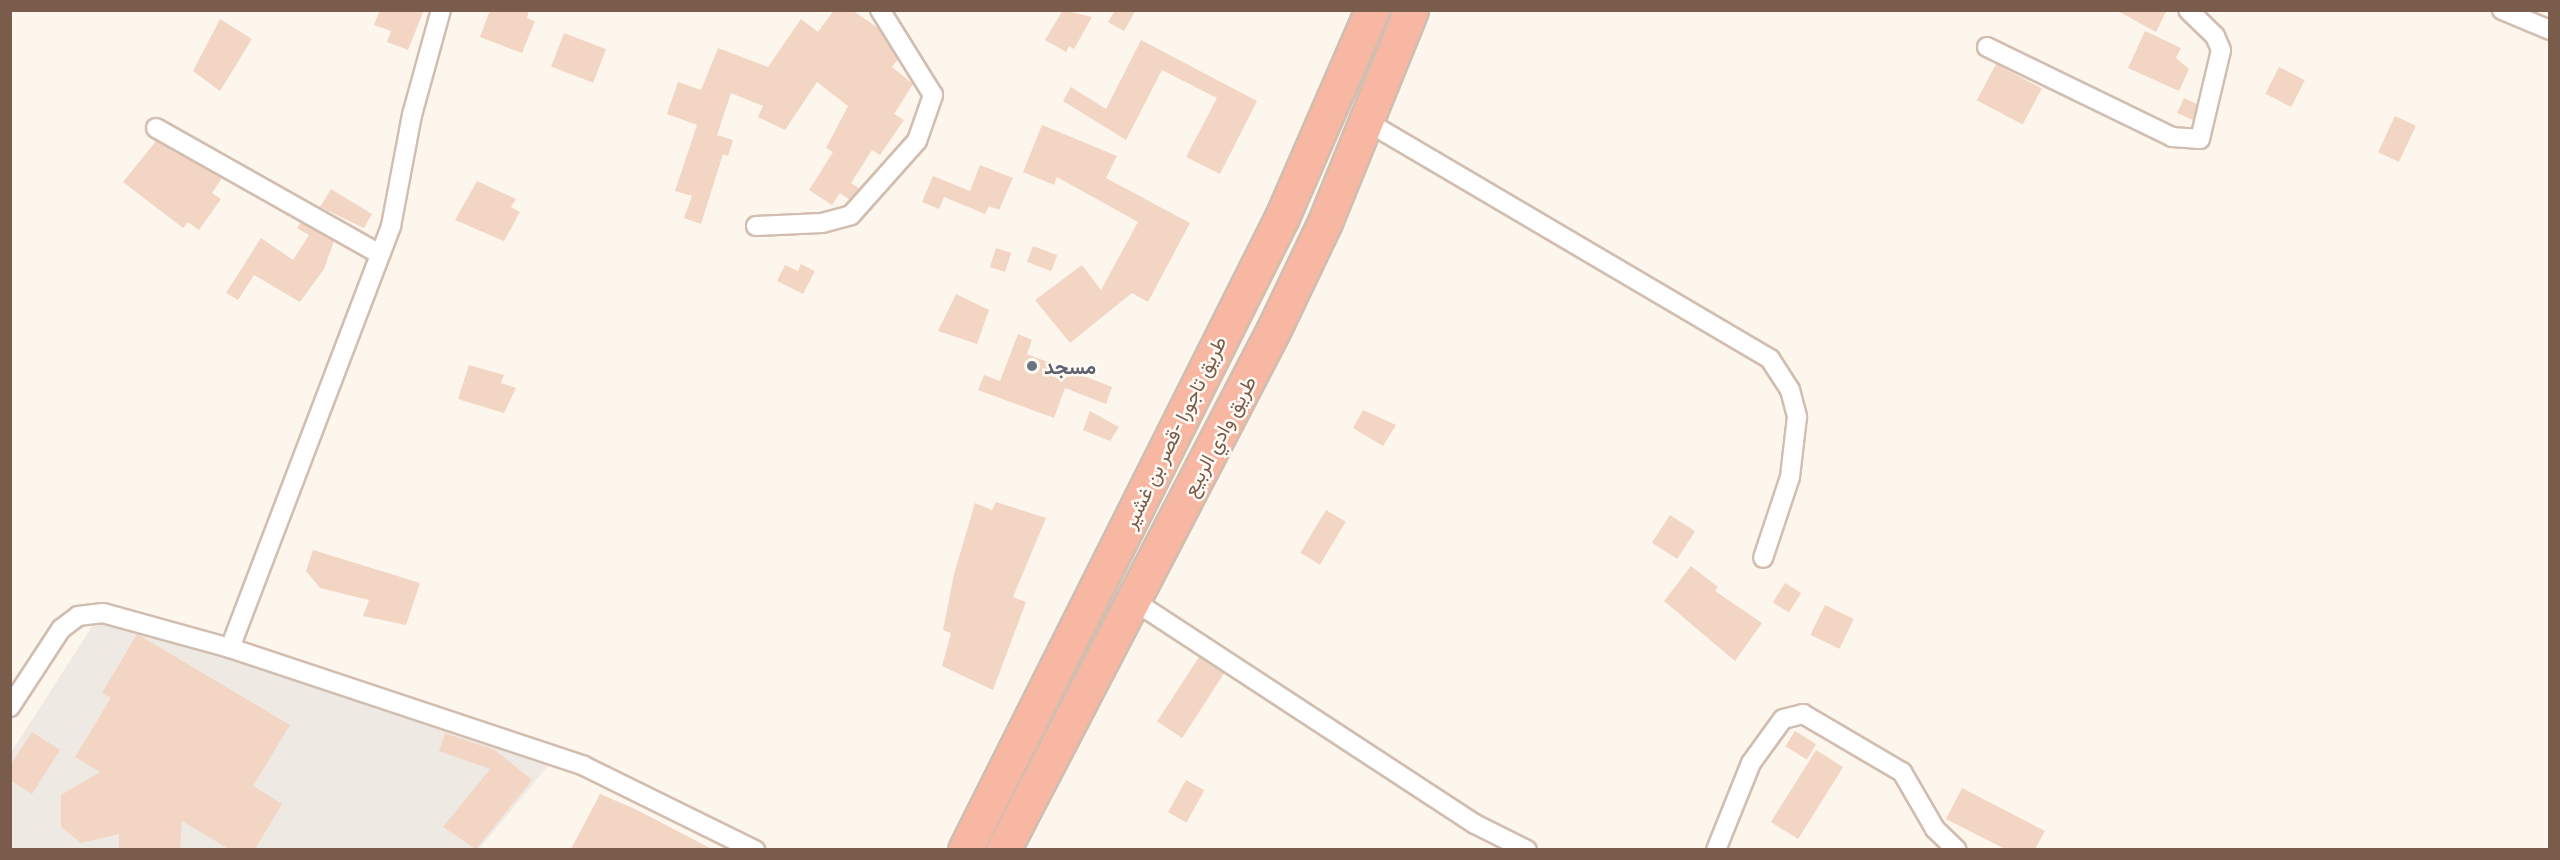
<!DOCTYPE html>
<meta charset="utf-8">
<style>
body{margin:0}
#map{position:relative;width:2560px;height:860px;overflow:hidden;background:#fdf6ec;font-family:"IBM Plex Sans",Vazirmatn,sans-serif}
div>[style]{position:absolute}
[style*='--x']{left:calc(var(--x)*1px);top:calc(var(--y)*1px);width:calc(var(--w)*1px);rotate:calc(var(--a)*1deg)}
.industrial>*{inset:0;background:#efe9e4}
.building>*{inset:0;background:#f3d5c3;transform-origin:0 0}
.roads{filter:drop-shadow(2px 0 #d1beb0) drop-shadow(-2px 0 #d1beb0) drop-shadow(0 2px #d1beb0) drop-shadow(0 -2px #d1beb0)}
.street>*{height:18px;margin:-9px;padding:0 9px;transform-origin:9px;border-radius:9px;background:#fff}
.highway>*{height:33px;margin:-16.5px;padding:0 16.5px;transform-origin:16.5px;border-radius:16.5px;background:#f7b7a3}
.dots>*{width:16px;height:16px;translate:-50% -50%;box-sizing:border-box;border:3px solid #fffaf3;border-radius:50%}
span{translate:-50% -50%;white-space:nowrap;text-align:center;line-height:1.15;-webkit-text-stroke:5px #fffaf3;paint-order:stroke}
.worship-label{font-size:20px;color:#5b616d;font-weight:700}
.left{translate:0 -50%;text-align:left}
.street-label{font-size:20px;color:#7a5c4d}
.frame{position:absolute;inset:0;border:12px solid #7a5c4d;pointer-events:none}
</style>
<div id="map">
<div class="industrial">
<div style="clip-path:polygon(95px 622px,150px 630px,548px 766px,479px 849px,11px 850px,10px 754px)"></div>
</div>
<div class="building">
<div style="clip-path:polygon(380px 10px,424px 10px,408px 50px,387px 42px,391px 31px,374px 25px)"></div>
<div style="clip-path:polygon(490px 10px,529px 10px,527px 18px,535px 21px,522px 53px,480px 37px)"></div>
<div style="clip-path:polygon(834px 10px,852px 10px,878px 28px,898px 59px,892px 67px,913px 84px,894px 114px,904px 120px,880px 155px,872px 150px,851px 183px,860px 189px,850px 200px,840px 193px,832px 205px,809px 190px,833px 152px,826px 148px,848px 106px,817px 82px,785px 130px,758px 117px,763px 106px,731px 93px,717px 135px,733px 140px,728px 156px,723px 154px,701px 224px,684px 218px,692px 196px,675px 191px,697px 125px,667px 114px,678px 82px,701px 90px,718px 48px,768px 67px,801px 19px,818px 32px)"></div>
<div style="clip-path:polygon(1063px 10px,1092px 17px,1074px 49px,1069px 46px,1066px 52px,1045px 40px)"></div>
<div style="clip-path:polygon(1115px 10px,1136px 10px,1124px 31px,1108px 22px)"></div>
<div style="clip-path:polygon(2116px 10px,2167px 10px,2156px 32px)"></div>
<div style="clip-path:polygon(220px 19px,252px 39px,220px 91px,193px 71px)"></div>
<div style="clip-path:polygon(2145px 31px,2181px 48px,2176px 58px,2189px 69px,2179px 91px,2128px 68px)"></div>
<div style="left:564px;top:33px;width:45px;height:36px;rotate:21deg"></div>
<div style="clip-path:polygon(1141px 40px,1257px 101px,1220px 174px,1186px 157px,1217px 98px,1162px 70px,1126px 140px,1063px 101px,1071px 87px,1106px 109px)"></div>
<div style="left:1996px;top:64px;width:52px;height:41px;rotate:28deg"></div>
<div style="left:2279px;top:67px;width:29px;height:30px;rotate:27deg"></div>
<div style="clip-path:polygon(2184px 98px,2197px 104px,2193px 120px,2177px 113px)"></div>
<div style="left:2395px;top:116px;width:23px;height:40px;rotate:25deg"></div>
<div style="clip-path:polygon(1042px 125px,1117px 156px,1106px 178px,1190px 223px,1148px 302px,1132px 293px,1070px 343px,1035px 300px,1082px 265px,1101px 290px,1138px 222px,1057px 177px,1054px 185px,1023px 172px)"></div>
<div style="clip-path:polygon(156px 141px,222px 178px,212px 193px,221px 199px,199px 230px,188px 222px,183px 228px,123px 182px)"></div>
<div style="clip-path:polygon(980px 165px,1013px 178px,999px 210px,989px 206px,985px 214px,944px 197px,939px 209px,922px 202px,933px 176px,970px 191px)"></div>
<div style="clip-path:polygon(477px 181px,516px 199px,511px 207px,520px 212px,504px 241px,455px 220px)"></div>
<div style="clip-path:polygon(331px 189px,372px 214px,364px 228px,320px 207px)"></div>
<div style="clip-path:polygon(301px 222px,334px 241px,324px 269px,300px 302px,254px 275px,238px 300px,226px 293px,261px 238px,293px 260px,309px 235px,297px 228px)"></div>
<div style="left:1033px;top:246px;width:26px;height:17px;rotate:21deg"></div>
<div style="left:996px;top:248px;width:16px;height:20px;rotate:18deg"></div>
<div style="clip-path:polygon(801px 264px,815px 271px,803px 294px,777px 281px,785px 265px,798px 271px)"></div>
<div style="clip-path:polygon(956px 294px,989px 310px,977px 344px,938px 331px)"></div>
<div style="clip-path:polygon(1018px 334px,1032px 340px,1027px 354px,1112px 387px,1106px 404px,1065px 388px,1054px 418px,978px 390px,984px 375px,1000px 381px)"></div>
<div style="clip-path:polygon(469px 365px,504px 375px,501px 383px,516px 388px,504px 413px,458px 399px)"></div>
<div style="clip-path:polygon(1363px 410px,1396px 425px,1383px 446px,1353px 428px)"></div>
<div style="clip-path:polygon(1090px 411px,1119px 427px,1110px 441px,1083px 430px)"></div>
<div style="clip-path:polygon(996px 502px,1046px 518px,1013px 597px,1026px 602px,993px 690px,942px 666px,951px 633px,943px 630px,954px 574px,975px 503px,992px 510px)"></div>
<div style="left:1326px;top:510px;width:23px;height:50px;rotate:31deg"></div>
<div style="left:1670px;top:515px;width:30px;height:33px;rotate:33deg"></div>
<div style="clip-path:polygon(313px 550px,420px 583px,406px 625px,363px 616px,369px 600px,320px 588px,306px 571px)"></div>
<div style="clip-path:polygon(1691px 566px,1718px 587px,1715px 591px,1762px 623px,1735px 661px,1664px 601px)"></div>
<div style="left:1785px;top:583px;width:19px;height:23px;rotate:32deg"></div>
<div style="left:1825px;top:605px;width:32px;height:33px;rotate:26deg"></div>
<div style="clip-path:polygon(137px 634px,290px 725px,253px 786px,282px 804px,255px 849px,229px 849px,182px 821px,180px 849px,119px 849px,119px 834px,81px 843px,61px 827px,61px 795px,100px 772px,75px 757px,111px 698px,102px 693px)"></div>
<div style="left:1199px;top:657px;width:30px;height:77px;rotate:33deg"></div>
<div style="left:1795px;top:731px;width:25px;height:18px;rotate:32deg"></div>
<div style="clip-path:polygon(32px 732px,60px 750px,32px 794px,10px 780px,10px 766px)"></div>
<div style="clip-path:polygon(445px 733px,495px 750px,532px 780px,476px 849px,443px 827px,490px 769px,439px 751px)"></div>
<div style="left:1816px;top:750px;width:32px;height:85px;rotate:32deg"></div>
<div style="left:1186px;top:780px;width:21px;height:37px;rotate:29deg"></div>
<div style="clip-path:polygon(1962px 788px,2045px 831px,2035px 849px,2005px 849px,1946px 819px)"></div>
<div style="clip-path:polygon(600px 794px,635px 809px,712px 849px,571px 849px)"></div>
</div>
<div class="roads">
<div class="street">
<div style="--x:2502;--y:10;--w:52;--a:22.6"></div>
<div style="--x:1987;--y:47;--w:206;--a:25.9"></div>
<div style="--x:2172;--y:137;--w:28;--a:4"></div>
<div style="--x:2200;--y:139;--w:91;--a:-76.7"></div>
<div style="--x:2221;--y:50;--w:15;--a:-113"></div>
<div style="--x:2215;--y:36;--w:37;--a:-136"></div>
<div style="--x:1366;--y:121;--w:469;--a:30.5"></div>
<div style="--x:1770;--y:359;--w:37;--a:57"></div>
<div style="--x:1790;--y:390;--w:28;--a:75"></div>
<div style="--x:1797;--y:417;--w:60;--a:96.7"></div>
<div style="--x:1790;--y:477;--w:85;--a:108.4"></div>
<div style="--x:156;--y:128;--w:257;--a:29.4"></div>
<div style="--x:756;--y:226;--w:66;--a:-2.6"></div>
<div style="--x:822;--y:223;--w:30;--a:-15"></div>
<div style="--x:851;--y:215;--w:99;--a:-48.3"></div>
<div style="--x:917;--y:141;--w:49;--a:-70.8"></div>
<div style="--x:933;--y:95;--w:100;--a:-121.9"></div>
<div style="--x:1131;--y:599;--w:411;--a:33.2"></div>
<div style="--x:1475;--y:824;--w:58;--a:26.6"></div>
<div style="--x:230;--y:648;--w:452;--a:-69.1"></div>
<div style="--x:391;--y:226;--w:113;--a:-79.3"></div>
<div style="--x:412;--y:115;--w:109;--a:-74.6"></div>
<div style="--x:10;--y:707;--w:93;--a:-56.8"></div>
<div style="--x:61;--y:629;--w:21;--a:-37"></div>
<div style="--x:78;--y:616;--w:25;--a:-7"></div>
<div style="--x:103;--y:613;--w:132;--a:15.4"></div>
<div style="--x:230;--y:648;--w:373;--a:18.4"></div>
<div style="--x:584;--y:766;--w:191;--a:26.2"></div>
<div style="--x:1716;--y:850;--w:94;--a:-68.1"></div>
<div style="--x:1751;--y:763;--w:54;--a:-54"></div>
<div style="--x:1783;--y:719;--w:21;--a:-14"></div>
<div style="--x:1803;--y:714;--w:115;--a:30.4"></div>
<div style="--x:1902;--y:772;--w:66;--a:59.9"></div>
<div style="--x:1935;--y:829;--w:30;--a:44"></div>
</div>
<div class="highway">
<div style="--x:965;--y:850;--w:708;--a:-63.4"></div>
<div style="--x:1282;--y:217;--w:226;--a:-66.5"></div>
<div style="--x:1003;--y:850;--w:585;--a:-62.52"></div>
<div style="--x:1273;--y:331;--w:121;--a:-64.5"></div>
<div style="--x:1325;--y:222;--w:229;--a:-67.9"></div>
</div>
</div>
<div class="dots">
<div style="left:1032px;top:366px;background:#6b7280"></div>
</div>
<div class="worship-label">
<span class="left" style="left:1044px;top:366px">مسجد</span>
</div>
<div class="street-label">
<span style="left:1174px;top:432px;rotate:-64deg">طريق تاجورا -قصر بن غشير</span>
<span style="left:1219px;top:436px;rotate:-62deg">طريق وادي الربيع</span>
</div>
<div class="frame"></div>
</div>
